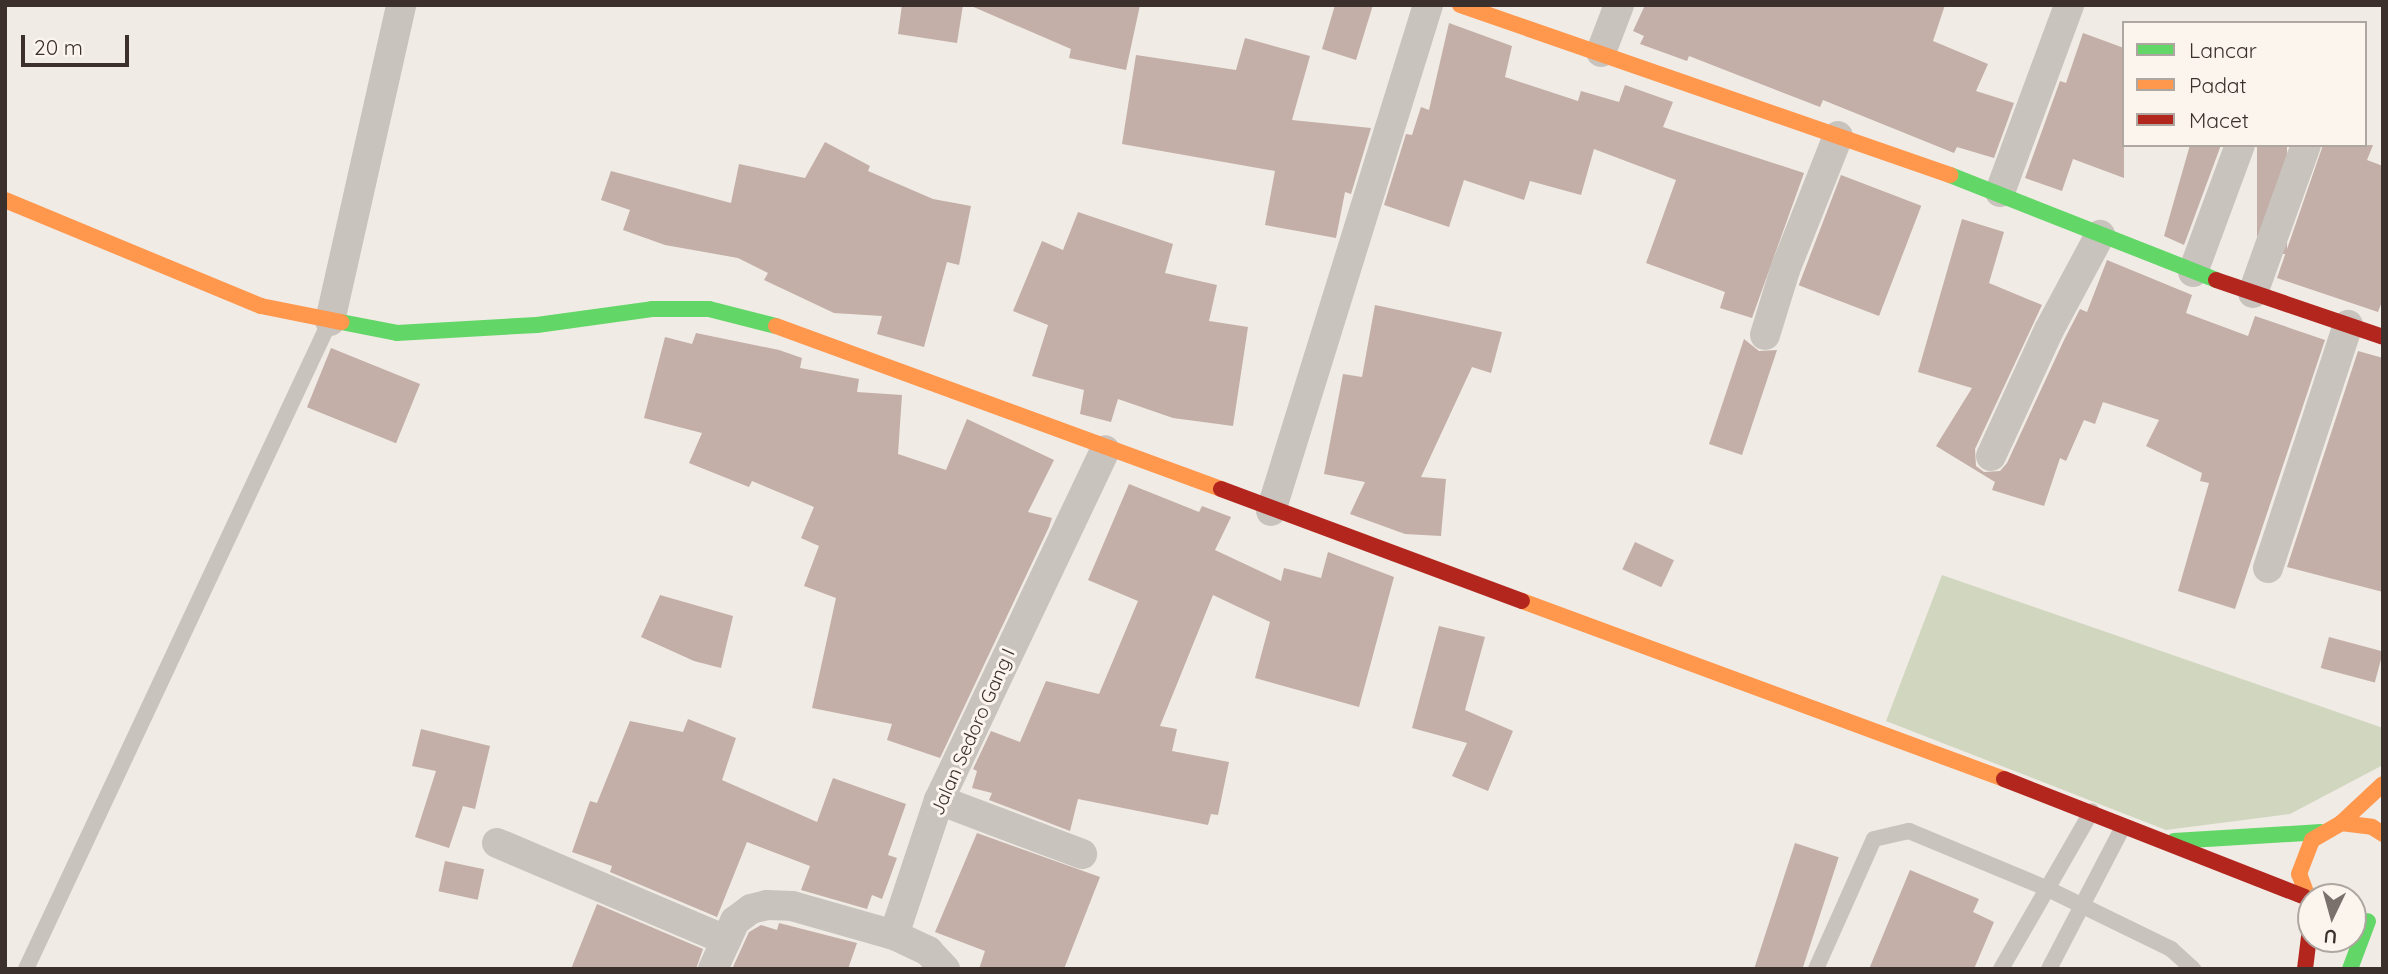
<!DOCTYPE html>
<style>
body{margin:0}
#map{position:relative;width:2388px;height:974px;overflow:hidden;background:#f0ebe5;font-family:Quicksand,sans-serif}
div>[style]{position:absolute}
[style*='--x']{left:calc(var(--x)*1px);top:calc(var(--y)*1px);width:calc(var(--w)*1px);rotate:calc(var(--a)*1deg)}
.green>*{inset:0;background:#d1d6bf}
.building>*{inset:0;background:#c3afa7;transform-origin:0 0}
.lane>*{height:16px;margin:-8px;padding:0 8px;transform-origin:8px;border-radius:8px;background:#c9c3be}
.street>*{height:30px;margin:-15px;padding:0 15px;transform-origin:15px;border-radius:15px;background:#c9c3be}
.fast>*{height:16px;margin:-8px;padding:0 8px;transform-origin:8px;border-radius:8px;background:#63d668}
.slow>*{height:16px;margin:-8px;padding:0 8px;transform-origin:8px;border-radius:8px;background:#ff974d}
.jam>*{height:16px;margin:-8px;padding:0 8px;transform-origin:8px;border-radius:8px;background:#b3261e}
span{translate:-50% -50%;white-space:nowrap;text-align:center;line-height:1.15;-webkit-text-stroke:6px #fbf5ee;paint-order:stroke}
.street-label{font-size:19px;color:#3b302b}
.frame{position:absolute;inset:0;border:7px solid #3b302b;pointer-events:none}
.legend{position:absolute;left:2122px;top:21px;width:245px;height:126px;box-sizing:border-box;background:#fbf5ee;border:2px solid #aea6a0;margin:0;padding:9px 12px;list-style:none;font-size:21px;color:#3b302b}
.legend li{display:flex;align-items:center;gap:14px;height:35px}
.legend b{width:35px;border:2px solid #aea6a0}
.north{position:absolute;left:2297px;top:883px;width:70px;height:70px;box-sizing:border-box;background:#fbf5ee;border:2px solid #aea6a0;border-radius:50%;rotate:185deg;font-size:19px;font-weight:700;line-height:28px;text-align:center;color:#3b302b}
.north::after{content:'';display:block;margin:auto;width:24px;height:32px;background:#7a716c;clip-path:polygon(50% 0,100% 100%,50% 72%,0 100%)}
.scale{position:absolute;left:21px;top:35px;width:108px;height:32px;box-sizing:border-box;border:4px solid #3b302b;border-top:0;padding-left:9px;font-size:21px;line-height:24px;white-space:nowrap;color:#3b302b;-webkit-text-stroke:5px #fbf5ee;paint-order:stroke}
</style>
<div id="map">
<div class="green">
<div style="clip-path:polygon(1942px 575px,2383px 728px,2383px 765px,2290px 814px,2166px 830px,1886px 721px)"></div>
</div>
<div class="building">
<div style="clip-path:polygon(902px 5px,963px 5px,957px 43px,898px 34px)"></div>
<div style="clip-path:polygon(969px 5px,1140px 5px,1126px 70px,1069px 58px,1071px 49px)"></div>
<div style="clip-path:polygon(1335px 5px,1373px 5px,1356px 60px,1322px 49px)"></div>
<div style="clip-path:polygon(1645px 5px,1945px 5px,1933px 41px,1988px 64px,1976px 91px,2014px 103px,1994px 158px,1957px 147px,1954px 153px,1823px 100px,1820px 107px,1689px 56px,1687px 61px,1640px 44px,1644px 36px,1633px 31px)"></div>
<div style="clip-path:polygon(1449px 23px,1512px 46px,1505px 77px,1578px 101px,1581px 91px,1619px 102px,1625px 85px,1673px 102px,1663px 127px,1804px 173px,1752px 318px,1720px 308px,1725px 292px,1646px 263px,1676px 180px,1594px 149px,1581px 195px,1530px 181px,1524px 200px,1464px 180px,1449px 227px,1384px 205px,1406px 134px,1412px 135px,1421px 107px,1429px 110px)"></div>
<div style="clip-path:polygon(2083px 33px,2124px 48px,2124px 178px,2073px 159px,2062px 191px,2025px 178px,2060px 81px,2066px 83px)"></div>
<div style="clip-path:polygon(1245px 38px,1310px 56px,1292px 120px,1371px 128px,1351px 194px,1345px 192px,1336px 238px,1265px 225px,1275px 171px,1122px 144px,1136px 55px,1236px 70px)"></div>
<div style="clip-path:polygon(825px 142px,870px 166px,868px 171px,933px 199px,971px 206px,959px 265px,947px 262px,924px 347px,877px 334px,882px 316px,834px 313px,764px 280px,768px 273px,738px 258px,665px 245px,623px 230px,630px 210px,601px 200px,611px 171px,731px 203px,739px 164px,805px 178px)"></div>
<div style="clip-path:polygon(2190px 145px,2221px 145px,2184px 245px,2164px 236px)"></div>
<div style="left:2257px;top:145px;width:30px;height:109px"></div>
<div style="clip-path:polygon(2323px 145px,2373px 145px,2367px 160px,2383px 166px,2383px 299px,2378px 312px,2277px 278px)"></div>
<div style="left:1841px;top:175px;width:86px;height:118px;rotate:21deg"></div>
<div style="clip-path:polygon(1078px 212px,1173px 244px,1165px 273px,1217px 285px,1209px 321px,1248px 327px,1233px 426px,1173px 418px,1118px 399px,1111px 422px,1080px 414px,1084px 390px,1032px 376px,1048px 325px,1013px 311px,1042px 241px,1063px 250px)"></div>
<div style="clip-path:polygon(1962px 219px,2004px 232px,1989px 283px,2042px 305px,1975px 449px,1976px 466px,1984px 472px,2000px 471px,2007px 463px,2065px 338px,2080px 309px,2087px 312px,2107px 260px,2192px 295px,2186px 313px,2248px 336px,2255px 316px,2325px 340px,2235px 609px,2178px 591px,2209px 483px,2200px 481px,2202px 473px,2146px 446px,2159px 420px,2103px 402px,2095px 424px,2084px 420px,2066px 461px,2060px 458px,2044px 506px,1992px 490px,1995px 482px,1936px 446px,1972px 388px,1918px 372px)"></div>
<div style="clip-path:polygon(1375px 305px,1502px 332px,1491px 373px,1472px 367px,1421px 477px,1446px 479px,1441px 536px,1405px 534px,1350px 514px,1365px 482px,1324px 474px,1343px 374px,1362px 377px)"></div>
<div style="clip-path:polygon(696px 333px,779px 350px,802px 358px,800px 368px,859px 379px,857px 392px,902px 395px,898px 454px,946px 470px,967px 419px,1054px 460px,1028px 512px,1052px 518px,1049px 527px,940px 758px,887px 740px,892px 724px,812px 708px,836px 598px,804px 586px,819px 546px,801px 538px,814px 507px,752px 481px,749px 487px,689px 463px,702px 433px,644px 418px,665px 337px,692px 344px)"></div>
<div style="clip-path:polygon(1744px 339px,1759px 351px,1777px 350px,1742px 455px,1709px 444px)"></div>
<div style="left:331px;top:348px;width:96px;height:64px;rotate:22deg"></div>
<div style="clip-path:polygon(2358px 351px,2383px 358px,2383px 592px,2287px 567px)"></div>
<div style="clip-path:polygon(1129px 484px,1199px 512px,1202px 506px,1231px 517px,1215px 550px,1281px 581px,1284px 568px,1321px 578px,1328px 552px,1394px 577px,1359px 707px,1255px 678px,1270px 622px,1213px 595px,1160px 726px,1177px 729px,1172px 751px,1229px 762px,1218px 815px,1211px 814px,1208px 825px,1078px 799px,1070px 831px,989px 800px,992px 793px,972px 788px,977px 771px,973px 769px,991px 731px,1020px 742px,1046px 681px,1099px 694px,1138px 601px,1088px 580px)"></div>
<div style="left:1635px;top:542px;width:43px;height:30px;rotate:25deg"></div>
<div style="clip-path:polygon(660px 595px,733px 616px,721px 668px,694px 661px,641px 637px)"></div>
<div style="clip-path:polygon(1439px 626px,1485px 637px,1465px 710px,1513px 731px,1488px 791px,1452px 776px,1467px 743px,1412px 728px)"></div>
<div style="left:2329px;top:637px;width:56px;height:32px;rotate:15deg"></div>
<div style="clip-path:polygon(688px 719px,736px 738px,722px 780px,817px 822px,833px 778px,906px 804px,888px 855px,897px 858px,882px 899px,872px 895px,867px 909px,801px 890px,810px 866px,747px 842px,717px 917px,610px 872px,612px 866px,572px 852px,590px 801px,597px 803px,630px 721px,683px 732px)"></div>
<div style="clip-path:polygon(421px 729px,490px 746px,475px 809px,463px 806px,449px 848px,415px 837px,436px 771px,412px 766px)"></div>
<div style="clip-path:polygon(977px 833px,1100px 877px,1064px 969px,979px 969px,985px 951px,935px 932px)"></div>
<div style="left:1795px;top:843px;width:46px;height:133px;rotate:18deg"></div>
<div style="left:445px;top:861px;width:40px;height:31px;rotate:12deg"></div>
<div style="clip-path:polygon(1910px 870px,1979px 899px,1973px 912px,1994px 922px,1974px 969px,1869px 969px)"></div>
<div style="clip-path:polygon(597px 904px,703px 949px,696px 969px,571px 969px)"></div>
<div style="clip-path:polygon(779px 923px,857px 943px,848px 969px,732px 969px,749px 932px,761px 925px,777px 930px)"></div>
</div>
<div class="lane">
<div style="--x:26;--y:969;--w:716;--a:-64.87"></div>
<div style="--x:1816;--y:969;--w:142;--a:-66"></div>
<div style="--x:1874;--y:839;--w:36;--a:-13"></div>
<div style="--x:1909;--y:831;--w:151;--a:22.6"></div>
<div style="--x:2048;--y:889;--w:137;--a:26"></div>
<div style="--x:2171;--y:949;--w:30;--a:42"></div>
<div style="--x:2001;--y:969;--w:182;--a:-60.1"></div>
<div style="--x:2049;--y:969;--w:160;--a:-62.5"></div>
</div>
<div class="street">
<div style="--x:1601;--y:52;--w:50;--a:-69"></div>
<div style="--x:2000;--y:192;--w:199;--a:-69.7"></div>
<div style="--x:2193;--y:272;--w:135;--a:-69.7"></div>
<div style="--x:2253;--y:293;--w:157;--a:-70.3"></div>
<div style="--x:330;--y:321;--w:324;--a:-77.3"></div>
<div style="--x:1765;--y:335;--w:68;--a:-72.9"></div>
<div style="--x:1785;--y:270;--w:144;--a:-68.4"></div>
<div style="--x:1991;--y:456;--w:139;--a:-65.3"></div>
<div style="--x:2049;--y:330;--w:108;--a:-61.8"></div>
<div style="--x:1271;--y:511;--w:530;--a:-72.76"></div>
<div style="--x:2268;--y:568;--w:256;--a:-71.8"></div>
<div style="--x:939;--y:800;--w:153;--a:20.7"></div>
<div style="--x:497;--y:843;--w:249;--a:23"></div>
<div style="--x:894;--y:935;--w:38;--a:25"></div>
<div style="--x:928;--y:951;--w:25;--a:47"></div>
<div style="--x:713;--y:969;--w:53;--a:-65.4"></div>
<div style="--x:735;--y:921;--w:20;--a:-37"></div>
<div style="--x:751;--y:909;--w:16;--a:-14"></div>
<div style="--x:767;--y:905;--w:25;--a:2"></div>
<div style="--x:792;--y:906;--w:106;--a:15.9"></div>
<div style="--x:894;--y:935;--w:142;--a:-71.6"></div>
<div style="--x:939;--y:800;--w:387;--a:-64.6"></div>
</div>
<div class="fast">
<div style="--x:1950;--y:175;--w:286;--a:21.5"></div>
<div style="--x:341;--y:322;--w:57;--a:11.1"></div>
<div style="--x:397;--y:333;--w:140;--a:-3.3"></div>
<div style="--x:537;--y:325;--w:116;--a:-7.9"></div>
<div style="--x:652;--y:309;--w:57;--a:0"></div>
<div style="--x:709;--y:309;--w:69;--a:14.2"></div>
<div style="--x:2174;--y:841;--w:147;--a:-3.5"></div>
<div style="--x:2350;--y:969;--w:51;--a:-69.4"></div>
</div>
<div class="slow">
<div style="--x:1460;--y:5;--w:519;--a:19.13"></div>
<div style="--x:5;--y:200;--w:277;--a:22.5"></div>
<div style="--x:261;--y:306;--w:82;--a:11.3"></div>
<div style="--x:776;--y:326;--w:474;--a:20.1"></div>
<div style="--x:1522;--y:601;--w:514;--a:20.27"></div>
<div style="--x:2341;--y:823;--w:57;--a:-42.9"></div>
<div style="--x:2311;--y:905;--w:33;--a:-111"></div>
<div style="--x:2299;--y:874;--w:36;--a:-69"></div>
<div style="--x:2312;--y:840;--w:34;--a:-30"></div>
<div style="--x:2341;--y:823;--w:31;--a:7"></div>
<div style="--x:2372;--y:827;--w:13;--a:32"></div>
</div>
<div class="jam">
<div style="--x:2216;--y:280;--w:176;--a:18.8"></div>
<div style="--x:1221;--y:489;--w:321;--a:20.4"></div>
<div style="--x:2004;--y:779;--w:323;--a:21.4"></div>
<div style="--x:2305;--y:969;--w:48;--a:-82.9"></div>
</div>
<div class="street-label">
<span style="left:973px;top:732px;rotate:-66deg">Jalan Sedoro Gang I</span>
</div>
<div class="frame"></div>
<ul class="legend">
<li><b style="height:9px;background:#63d668"></b>Lancar</li>
<li><b style="height:9px;background:#ff974d"></b>Padat</li>
<li><b style="height:9px;background:#b3261e"></b>Macet</li>
</ul>
<div class="north">U</div>
<div class="scale">20 m</div>
</div>
